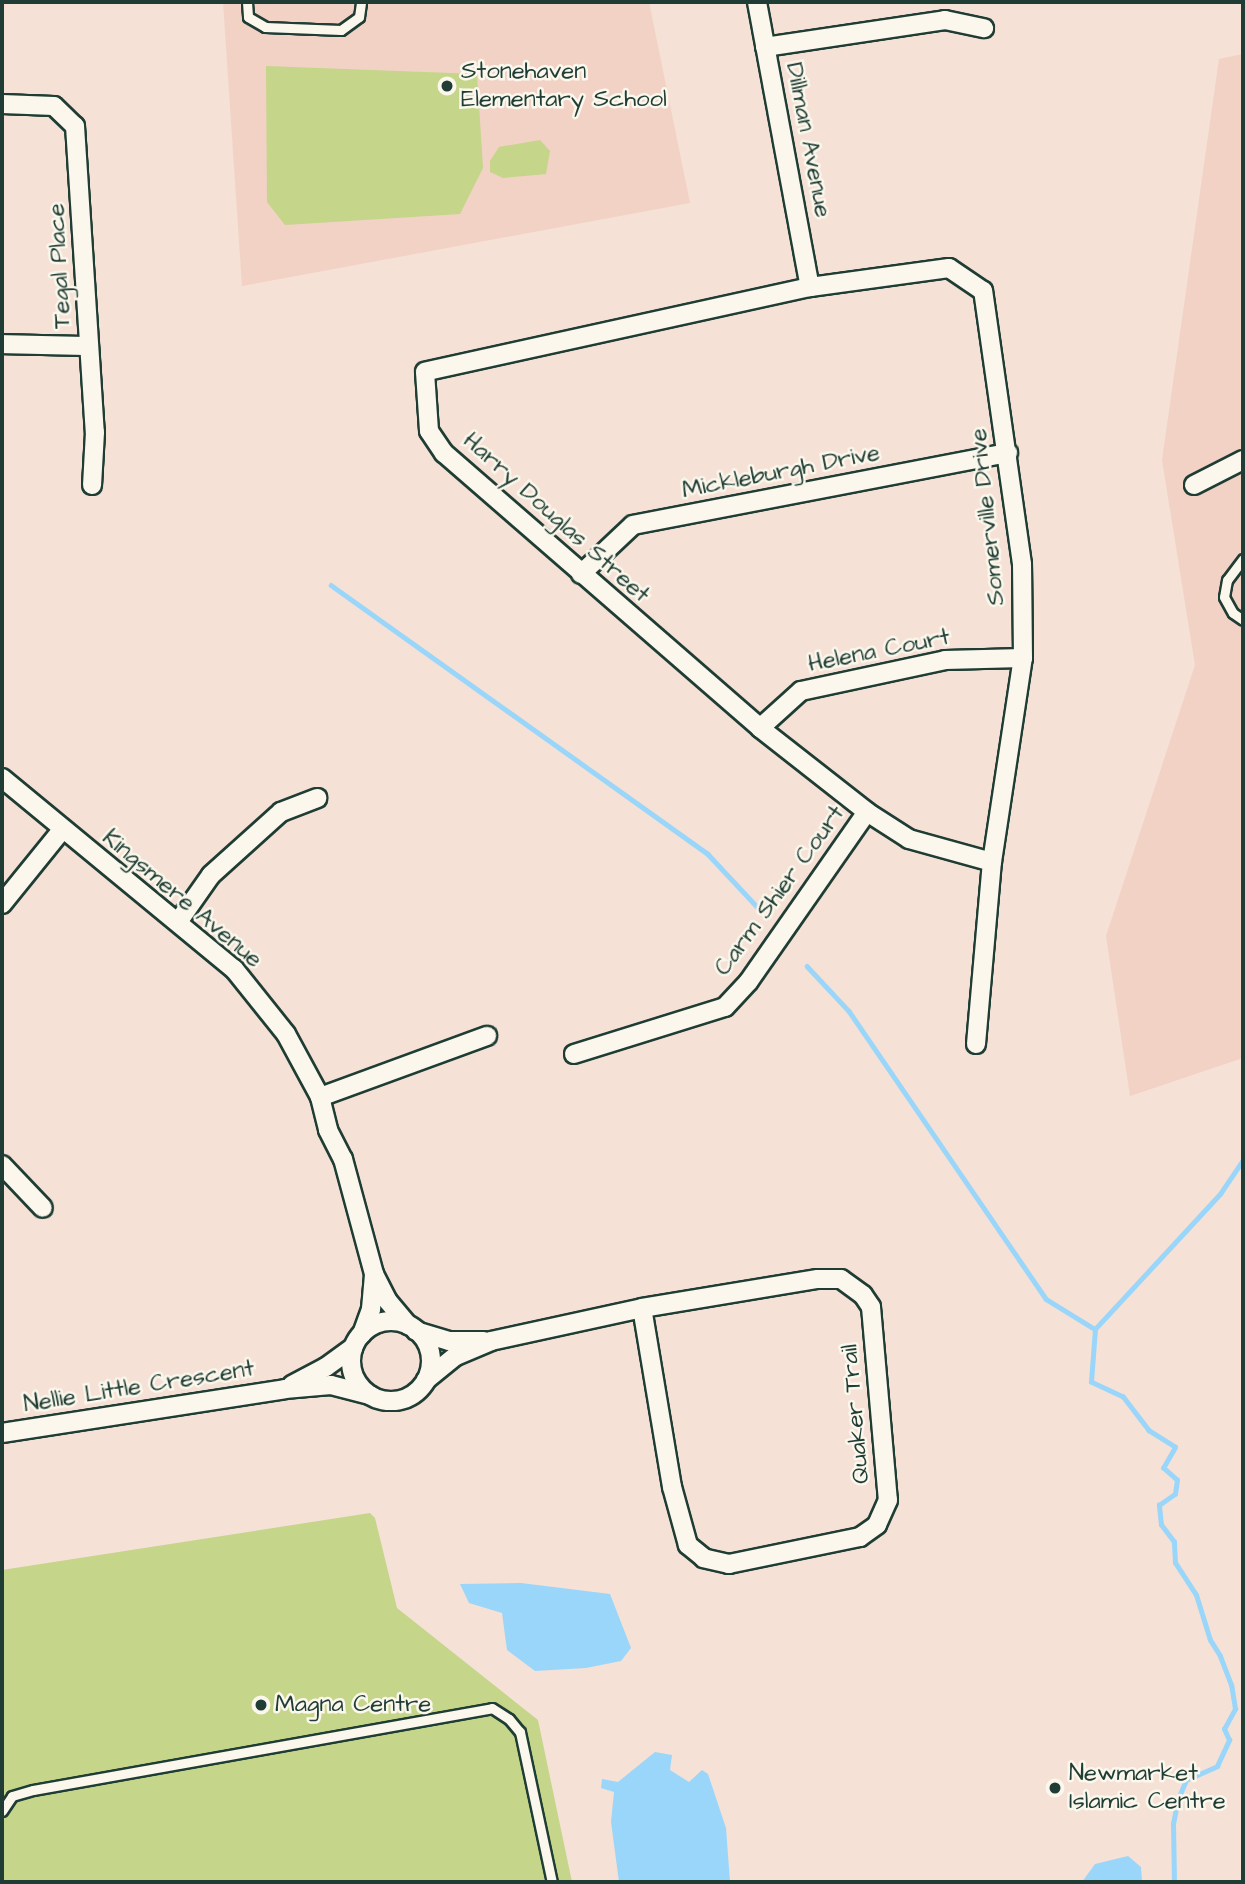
<!DOCTYPE html>
<style>
body{margin:0}
#map{position:relative;width:1245px;height:1884px;overflow:hidden;background:#f5e1d5;font-family:"Architects Daughter",sans-serif}
div>[style]{position:absolute}
[style*='--x']{left:calc(var(--x)*1px);top:calc(var(--y)*1px);width:calc(var(--w)*1px);rotate:calc(var(--a)*1deg)}
.built>*{inset:0;background:#f1d2c5}
.green>*{inset:0;background:#c5d58a}
.water>*{inset:0;background:#9ad6fa}
.stream>*{height:4.5px;margin:-2.25px;padding:0 2.25px;transform-origin:2.25px;border-radius:2.25px;background:#9ad6fa}
.roads{filter:drop-shadow(2px 0 #1f3d34) drop-shadow(-2px 0 #1f3d34) drop-shadow(0 2px #1f3d34) drop-shadow(0 -2px #1f3d34)}
.service>*{height:9px;margin:-4.5px;padding:0 4.5px;transform-origin:4.5px;border-radius:4.5px;background:#fbf7ec}
.minor>*{height:18px;margin:-9px;padding:0 9px;transform-origin:9px;border-radius:9px;background:#fbf7ec}
.minor>.ring{margin:-9px;padding:0;box-sizing:content-box;background:none;border:18px solid #fbf7ec;border-radius:50%}
.dots>*{width:19px;height:19px;translate:-50% -50%;box-sizing:border-box;border:4px solid #fbf7ec;border-radius:50%}
span{translate:-50% -50%;white-space:nowrap;text-align:center;line-height:1.15;-webkit-text-stroke:5px #fbf7ec;paint-order:stroke}
.poi-label{font-size:24px;color:#1f3d34}
.left{translate:0 -50%;text-align:left}
.street-label{font-size:24px;color:#1f3d34}
.frame{position:absolute;inset:0;border:4px solid #1f3d34;pointer-events:none}
</style>
<div id="map">
<div class="built">
<div style="clip-path:polygon(223px 2px,649px 2px,690px 203px,242px 286px)"></div>
<div style="clip-path:polygon(1243px 54px,1243px 1058px,1130px 1096px,1106px 936px,1195px 665px,1162px 460px,1219px 59px)"></div>
</div>
<div class="green">
<div style="clip-path:polygon(266px 66px,477px 74px,483px 168px,460px 214px,285px 225px,267px 202px)"></div>
<div style="clip-path:polygon(540px 140px,550px 151px,546px 174px,503px 178px,490px 172px,490px 161px,499px 147px)"></div>
<div style="clip-path:polygon(370px 1513px,375px 1518px,397px 1608px,538px 1720px,572px 1882px,2px 1882px,2px 1570px)"></div>
</div>
<div class="water">
<div style="clip-path:polygon(521px 1583px,610px 1594px,631px 1648px,621px 1661px,586px 1668px,535px 1671px,507px 1650px,502px 1613px,469px 1603px,460px 1584px)"></div>
<div style="clip-path:polygon(655px 1752px,672px 1755px,670px 1770px,689px 1782px,702px 1770px,708px 1774px,726px 1828px,730px 1882px,619px 1882px,611px 1822px,614px 1792px,601px 1788px,602px 1779px,618px 1782px)"></div>
<div style="clip-path:polygon(1128px 1856px,1141px 1867px,1142px 1882px,1082px 1882px,1095px 1864px)"></div>
</div>
<div class="stream">
<div style="--x:331;--y:585;--w:463;--a:35.5"></div>
<div style="--x:708;--y:854;--w:79;--a:47"></div>
<div style="--x:807;--y:966;--w:62;--a:47"></div>
<div style="--x:849;--y:1011;--w:349;--a:55.6"></div>
<div style="--x:1046;--y:1299;--w:57;--a:31.5"></div>
<div style="--x:1174;--y:1882;--w:58;--a:-91"></div>
<div style="--x:1173;--y:1824;--w:25;--a:-79"></div>
<div style="--x:1178;--y:1799;--w:21;--a:-67"></div>
<div style="--x:1186;--y:1780;--w:34;--a:-24"></div>
<div style="--x:1217;--y:1766;--w:29;--a:-65"></div>
<div style="--x:1229;--y:1740;--w:12;--a:-114"></div>
<div style="--x:1224;--y:1729;--w:23;--a:-61"></div>
<div style="--x:1235;--y:1709;--w:24;--a:-99"></div>
<div style="--x:1231;--y:1685;--w:31;--a:-111"></div>
<div style="--x:1220;--y:1656;--w:19;--a:-122"></div>
<div style="--x:1210;--y:1640;--w:47;--a:-107.3"></div>
<div style="--x:1196;--y:1595;--w:38;--a:-123"></div>
<div style="--x:1175;--y:1563;--w:21;--a:-93"></div>
<div style="--x:1174;--y:1542;--w:21;--a:-127"></div>
<div style="--x:1161;--y:1525;--w:20;--a:-96"></div>
<div style="--x:1159;--y:1505;--w:19;--a:-35"></div>
<div style="--x:1175;--y:1494;--w:14;--a:-82"></div>
<div style="--x:1177;--y:1480;--w:18;--a:-139"></div>
<div style="--x:1163;--y:1468;--w:24;--a:-60"></div>
<div style="--x:1175;--y:1447;--w:31;--a:-148"></div>
<div style="--x:1149;--y:1431;--w:43;--a:-127.4"></div>
<div style="--x:1123;--y:1397;--w:35;--a:-155"></div>
<div style="--x:1091;--y:1382;--w:53;--a:-85.7"></div>
<div style="--x:1095;--y:1329;--w:184;--a:-47.2"></div>
<div style="--x:1220;--y:1194;--w:41;--a:-55.9"></div>
</div>
<div class="roads">
<div class="service">
<div style="--x:247;--y:2;--w:15;--a:86"></div>
<div style="--x:248;--y:17;--w:20;--a:30"></div>
<div style="--x:265;--y:27;--w:76;--a:2.3"></div>
<div style="--x:341;--y:30;--w:22;--a:-36"></div>
<div style="--x:359;--y:17;--w:15;--a:-82"></div>
<div style="--x:1243;--y:559;--w:26;--a:127"></div>
<div style="--x:1227;--y:580;--w:17;--a:100"></div>
<div style="--x:1224;--y:597;--w:18;--a:61"></div>
<div style="--x:1233;--y:613;--w:12;--a:35"></div>
<div style="--x:2;--y:1811;--w:18;--a:-56"></div>
<div style="--x:12;--y:1796;--w:22;--a:-16"></div>
<div style="--x:33;--y:1790;--w:466;--a:-10.1"></div>
<div style="--x:492;--y:1708;--w:20;--a:33"></div>
<div style="--x:509;--y:1719;--w:17;--a:50"></div>
<div style="--x:520;--y:1732;--w:153;--a:78"></div>
</div>
<div class="minor">
<div style="--x:757;--y:2;--w:290;--a:79.5"></div>
<div style="--x:765;--y:47;--w:182;--a:-8.5"></div>
<div style="--x:945;--y:20;--w:40;--a:12"></div>
<div style="--x:2;--y:104;--w:52;--a:2.2"></div>
<div style="--x:54;--y:106;--w:29;--a:44"></div>
<div style="--x:75;--y:126;--w:307;--a:86.3"></div>
<div style="--x:95;--y:432;--w:53;--a:93.2"></div>
<div style="--x:2;--y:344;--w:85;--a:1.3"></div>
<div style="--x:1194;--y:485;--w:55;--a:-27"></div>
<div style="--x:581;--y:574;--w:71;--a:-43.3"></div>
<div style="--x:633;--y:525;--w:382;--a:-10.9"></div>
<div style="--x:760;--y:728;--w:55;--a:-42.1"></div>
<div style="--x:801;--y:691;--w:147;--a:-12.1"></div>
<div style="--x:945;--y:660;--w:78;--a:-1.5"></div>
<div style="--x:2;--y:778;--w:301;--a:39.5"></div>
<div style="--x:234;--y:969;--w:83;--a:51.3"></div>
<div style="--x:286;--y:1034;--w:72;--a:61.6"></div>
<div style="--x:320;--y:1097;--w:34;--a:76"></div>
<div style="--x:328;--y:1130;--w:33;--a:63"></div>
<div style="--x:343;--y:1159;--w:119;--a:74.9"></div>
<div style="--x:374;--y:1274;--w:29;--a:63"></div>
<div style="--x:387;--y:1300;--w:33;--a:50"></div>
<div style="--x:2;--y:904;--w:95;--a:-51"></div>
<div style="--x:178;--y:922;--w:57;--a:-54.9"></div>
<div style="--x:211;--y:875;--w:94;--a:-42"></div>
<div style="--x:281;--y:812;--w:39;--a:-21"></div>
<div style="--x:976;--y:1044;--w:183;--a:-85"></div>
<div style="--x:992;--y:862;--w:206;--a:-81.4"></div>
<div style="--x:1023;--y:658;--w:94;--a:-90.6"></div>
<div style="--x:1022;--y:564;--w:276;--a:-98.1"></div>
<div style="--x:983;--y:291;--w:41;--a:-145.9"></div>
<div style="--x:949;--y:268;--w:140;--a:172.2"></div>
<div style="--x:810;--y:287;--w:394;--a:167.6"></div>
<div style="--x:425;--y:372;--w:59;--a:86.1"></div>
<div style="--x:429;--y:431;--w:27;--a:56"></div>
<div style="--x:444;--y:453;--w:419;--a:41"></div>
<div style="--x:760;--y:728;--w:136;--a:38.1"></div>
<div style="--x:867;--y:812;--w:50;--a:32.7"></div>
<div style="--x:909;--y:839;--w:86;--a:15.5"></div>
<div style="--x:574;--y:1054;--w:158;--a:-17.3"></div>
<div style="--x:725;--y:1007;--w:35;--a:-47"></div>
<div style="--x:749;--y:981;--w:206;--a:-55.1"></div>
<div style="--x:320;--y:1097;--w:178;--a:-20.1"></div>
<div style="--x:2;--y:1165;--w:59;--a:46.4"></div>
<div class="ring" style="left:351px;top:1321px;width:62px;height:62px"></div>
<div style="--x:416;--y:1331;--w:34;--a:17"></div>
<div style="--x:449;--y:1341;--w:35;--a:0"></div>
<div style="--x:362;--y:1334;--w:27;--a:-70"></div>
<div style="--x:371;--y:1309;--w:35;--a:-85"></div>
<div style="--x:426;--y:1380;--w:38;--a:-39"></div>
<div style="--x:456;--y:1356;--w:38;--a:-23"></div>
<div style="--x:491;--y:1341;--w:155;--a:-12.3"></div>
<div style="--x:642;--y:1308;--w:178;--a:-9.4"></div>
<div style="--x:818;--y:1279;--w:23;--a:0"></div>
<div style="--x:841;--y:1279;--w:27;--a:36"></div>
<div style="--x:863;--y:1295;--w:14;--a:56"></div>
<div style="--x:871;--y:1307;--w:194;--a:85"></div>
<div style="--x:888;--y:1500;--w:27;--a:114"></div>
<div style="--x:877;--y:1525;--w:21;--a:145"></div>
<div style="--x:860;--y:1537;--w:134;--a:168.4"></div>
<div style="--x:729;--y:1564;--w:26;--a:-167"></div>
<div style="--x:704;--y:1558;--w:21;--a:-141"></div>
<div style="--x:688;--y:1545;--w:60;--a:-105.4"></div>
<div style="--x:672;--y:1487;--w:181;--a:-99.5"></div>
<div style="--x:292;--y:1385;--w:38;--a:-28"></div>
<div style="--x:326;--y:1367;--w:34;--a:-36"></div>
<div style="--x:2;--y:1433;--w:286;--a:-8.8"></div>
<div style="--x:285;--y:1389;--w:46;--a:-5"></div>
<div style="--x:331;--y:1385;--w:40;--a:14.4"></div>
</div>
</div>
<div class="dots">
<div style="left:447px;top:86px;background:#1f3d34"></div>
<div style="left:261px;top:1705px;background:#1f3d34"></div>
<div style="left:1055px;top:1788px;background:#1f3d34"></div>
</div>
<div class="poi-label">
<span class="left" style="left:461px;top:86px">Stonehaven<br>Elementary School</span>
<span class="left" style="left:275px;top:1705px">Magna Centre</span>
<span class="left" style="left:1069px;top:1788px">Newmarket<br>Islamic Centre</span>
</div>
<div class="street-label">
<span style="left:808px;top:140px;rotate:79deg">Dillman Avenue</span>
<span style="left:60px;top:266px;rotate:-93deg">Tegal Place</span>
<span style="left:781px;top:472px;rotate:-11deg">Mickleburgh Drive</span>
<span style="left:988px;top:517px;rotate:-96deg">Somerville Drive</span>
<span style="left:556px;top:518px;rotate:42deg">Harry Douglas Street</span>
<span style="left:879px;top:651px;rotate:-11deg">Helena Court</span>
<span style="left:780px;top:891px;rotate:-54deg">Carm Shier Court</span>
<span style="left:182px;top:899px;rotate:40deg">Kingsmere Avenue</span>
<span style="left:139px;top:1387px;rotate:-9deg">Nellie Little Crescent</span>
<span style="left:856px;top:1414px;rotate:-95deg">Quaker Trail</span>
</div>
<div class="frame"></div>
</div>
